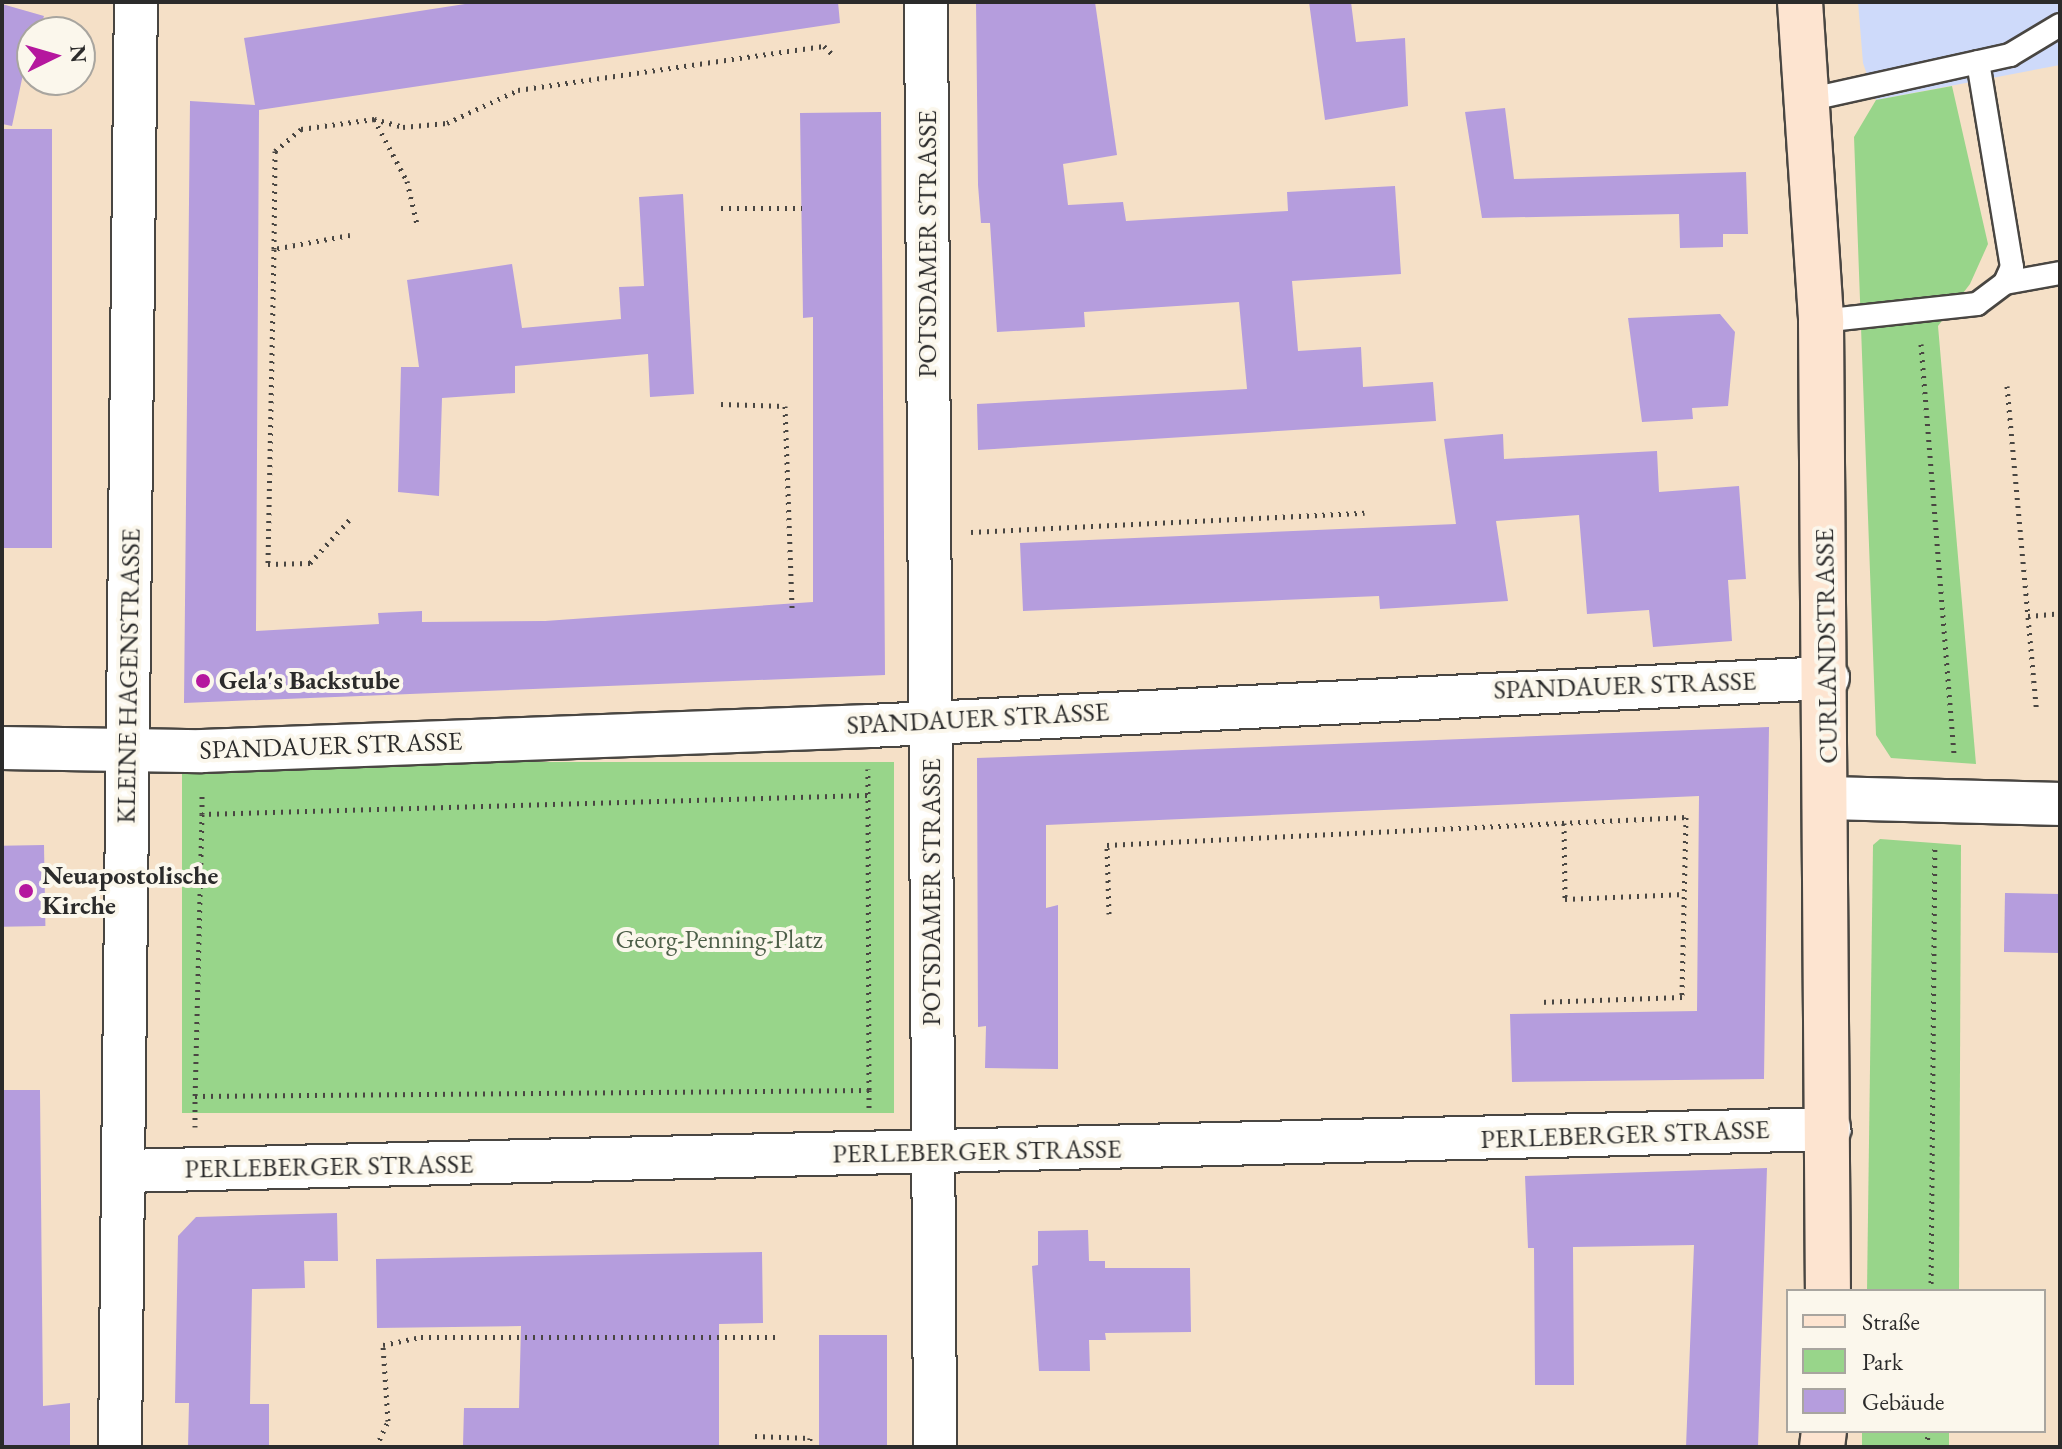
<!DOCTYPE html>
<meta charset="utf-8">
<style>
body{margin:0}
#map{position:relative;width:2062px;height:1449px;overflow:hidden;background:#f5e0c7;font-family:"EB Garamond",serif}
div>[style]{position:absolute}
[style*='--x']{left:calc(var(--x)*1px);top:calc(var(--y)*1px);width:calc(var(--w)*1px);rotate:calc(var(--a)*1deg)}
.built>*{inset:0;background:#cedafa}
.green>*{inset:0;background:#98d58a;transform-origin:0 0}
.building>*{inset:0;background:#b59ddd;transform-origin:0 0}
.path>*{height:5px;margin-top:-2.5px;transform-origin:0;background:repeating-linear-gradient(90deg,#494642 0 2px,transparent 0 8px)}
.roads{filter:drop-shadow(2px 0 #494642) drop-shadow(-2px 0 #494642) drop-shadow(0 2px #494642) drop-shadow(0 -2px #494642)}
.service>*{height:22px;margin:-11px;padding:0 11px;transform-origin:11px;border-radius:11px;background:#fff}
.minor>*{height:42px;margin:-21px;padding:0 21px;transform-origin:21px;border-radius:21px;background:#fff}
.secondary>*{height:44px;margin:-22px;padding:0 22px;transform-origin:22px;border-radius:22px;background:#fde4d0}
.dots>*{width:22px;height:22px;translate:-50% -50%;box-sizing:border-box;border:4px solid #fbf7ec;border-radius:50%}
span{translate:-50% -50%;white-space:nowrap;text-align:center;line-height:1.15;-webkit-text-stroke:8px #fbf7ec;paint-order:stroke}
.street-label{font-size:26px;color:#2b2b2b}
.poi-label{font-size:26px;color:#2b2b2b;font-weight:700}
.left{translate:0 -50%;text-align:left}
.park-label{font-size:26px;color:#4c5e48}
.frame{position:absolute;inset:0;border:4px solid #2b2b2b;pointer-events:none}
.legend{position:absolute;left:1786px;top:1289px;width:260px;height:144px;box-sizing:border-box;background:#fbf7ec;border:2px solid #a8a59f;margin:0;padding:10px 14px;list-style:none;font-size:24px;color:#2b2b2b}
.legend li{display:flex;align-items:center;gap:16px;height:40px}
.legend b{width:40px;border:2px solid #a8a59f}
.north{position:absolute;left:16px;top:16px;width:80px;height:80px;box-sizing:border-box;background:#fbf7ec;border:2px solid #a8a59f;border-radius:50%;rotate:85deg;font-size:22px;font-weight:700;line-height:32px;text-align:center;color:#2b2b2b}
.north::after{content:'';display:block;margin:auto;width:28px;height:36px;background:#b5179e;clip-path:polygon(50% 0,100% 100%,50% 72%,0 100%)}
</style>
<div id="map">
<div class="built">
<div style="clip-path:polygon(1858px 2px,2060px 2px,2060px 65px,1876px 100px,1863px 63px)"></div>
</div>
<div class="green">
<div style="clip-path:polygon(1952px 86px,1988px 244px,1970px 284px,1938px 326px,1976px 764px,1891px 758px,1876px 735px,1854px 137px,1876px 100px)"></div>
<div style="left:894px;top:762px;width:351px;height:712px;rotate:90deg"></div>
<div style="clip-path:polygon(1880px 839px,1961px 845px,1959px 1291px,1867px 1291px,1873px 845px)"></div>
<div style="left:1862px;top:1431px;width:87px;height:16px"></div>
</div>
<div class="building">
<div style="clip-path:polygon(478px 2px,838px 2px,840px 23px,259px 110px,256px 631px,379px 624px,378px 613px,422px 611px,422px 622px,545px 621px,813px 602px,813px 317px,803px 318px,800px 113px,881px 112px,885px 675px,184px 703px,190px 101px,255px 105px,244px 38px)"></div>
<div style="clip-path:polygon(976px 2px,1095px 2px,1117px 155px,1063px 164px,1068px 205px,1123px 202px,1126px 221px,1288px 211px,1287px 192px,1395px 186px,1401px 274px,1292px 281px,1298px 351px,1361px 347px,1363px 387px,1433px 382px,1436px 421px,978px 450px,977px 404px,1247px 389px,1239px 302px,1084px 312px,1085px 327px,997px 332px,990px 223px,981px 223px,978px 185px)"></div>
<div style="clip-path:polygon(1309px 2px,1351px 2px,1356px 42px,1405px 38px,1408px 106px,1325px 120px)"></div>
<div style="clip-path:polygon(2px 4px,44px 16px,39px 32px,32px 32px,12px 126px,2px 124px)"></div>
<div style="clip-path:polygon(1505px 108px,1514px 179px,1746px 172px,1748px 234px,1723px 234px,1723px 247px,1680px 248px,1679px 214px,1482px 218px,1465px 112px)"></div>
<div style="left:2px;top:129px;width:50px;height:419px"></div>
<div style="clip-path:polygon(683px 194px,694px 394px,650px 397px,648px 354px,515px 366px,515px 393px,442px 398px,439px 496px,398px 492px,401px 367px,419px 367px,407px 280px,512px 264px,522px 328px,621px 319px,619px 287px,644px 286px,639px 197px)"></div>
<div style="clip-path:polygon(1720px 314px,1735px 332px,1728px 406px,1692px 408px,1693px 419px,1642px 422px,1628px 318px)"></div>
<div style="clip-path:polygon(1503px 434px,1504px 459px,1657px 451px,1659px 492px,1739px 486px,1746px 579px,1728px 580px,1732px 641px,1653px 647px,1649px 610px,1587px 614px,1579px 515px,1496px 521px,1508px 601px,1380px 609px,1379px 596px,1023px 611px,1020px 543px,1456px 524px,1444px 439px)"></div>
<div style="clip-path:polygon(1769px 727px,1764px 1079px,1512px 1082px,1510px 1014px,1697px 1011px,1699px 796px,1046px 825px,1046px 908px,1058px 905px,1058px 1069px,985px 1068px,986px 1026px,978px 1027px,977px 758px)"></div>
<div style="left:44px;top:845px;width:81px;height:42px;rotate:89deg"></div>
<div style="left:2005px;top:893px;width:55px;height:59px;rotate:1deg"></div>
<div style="clip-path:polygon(2px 1090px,40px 1090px,43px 1406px,70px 1403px,70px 1447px,2px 1447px)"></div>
<div style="clip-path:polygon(1767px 1168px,1758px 1447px,1686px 1447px,1694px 1245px,1573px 1247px,1574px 1385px,1535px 1385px,1534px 1248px,1528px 1248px,1525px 1176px)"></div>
<div style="clip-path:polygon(337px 1213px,338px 1261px,304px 1261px,305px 1288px,252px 1289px,250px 1404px,269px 1404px,269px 1447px,188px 1447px,189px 1403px,175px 1403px,178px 1236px,196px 1217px)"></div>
<div style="clip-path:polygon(1088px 1230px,1089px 1261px,1105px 1261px,1105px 1268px,1190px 1268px,1191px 1332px,1105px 1333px,1106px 1340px,1089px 1340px,1090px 1371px,1039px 1371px,1032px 1266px,1038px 1265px,1038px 1231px)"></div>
<div style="clip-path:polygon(762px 1252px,763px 1323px,719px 1324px,719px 1447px,463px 1445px,464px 1408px,519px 1408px,521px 1326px,377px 1328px,376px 1259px)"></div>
<div style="left:887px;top:1335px;width:112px;height:68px;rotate:90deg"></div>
</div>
<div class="path">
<div style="--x:374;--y:119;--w:70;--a:62"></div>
<div style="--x:407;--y:181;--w:44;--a:76.9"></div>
<div style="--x:721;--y:208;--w:81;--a:0"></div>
<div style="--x:350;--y:235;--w:77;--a:169.6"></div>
<div style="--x:274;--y:249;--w:315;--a:91.1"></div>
<div style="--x:268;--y:564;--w:42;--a:-1.4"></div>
<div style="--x:310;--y:563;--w:61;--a:-47.7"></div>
<div style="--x:274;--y:249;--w:98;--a:-89.4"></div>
<div style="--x:275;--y:151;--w:34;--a:-40"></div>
<div style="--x:301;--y:129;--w:74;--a:-7.8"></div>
<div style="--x:374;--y:119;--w:30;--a:15"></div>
<div style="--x:403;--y:127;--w:44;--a:-5.2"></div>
<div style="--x:447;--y:123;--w:78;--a:-24.9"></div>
<div style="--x:518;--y:90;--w:309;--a:-8.2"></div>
<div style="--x:824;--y:46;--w:16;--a:45"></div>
<div style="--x:1921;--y:344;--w:414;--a:85.4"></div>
<div style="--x:2007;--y:386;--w:322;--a:84.8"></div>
<div style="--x:721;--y:404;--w:64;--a:1.8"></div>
<div style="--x:785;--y:406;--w:202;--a:88"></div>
<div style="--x:971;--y:532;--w:394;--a:-2.8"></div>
<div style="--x:2028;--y:616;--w:32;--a:-5"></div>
<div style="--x:867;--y:795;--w:665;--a:178.36"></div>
<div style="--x:202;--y:814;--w:282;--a:91.4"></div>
<div style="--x:195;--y:1096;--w:674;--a:-0.51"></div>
<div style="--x:869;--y:1090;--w:321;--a:-90.2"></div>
<div style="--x:202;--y:814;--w:19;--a:-90"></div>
<div style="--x:1564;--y:823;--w:76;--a:89.2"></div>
<div style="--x:1565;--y:899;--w:120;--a:-2.4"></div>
<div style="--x:1109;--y:914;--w:69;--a:-91.7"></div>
<div style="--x:1107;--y:845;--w:580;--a:-2.77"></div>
<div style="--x:1686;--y:817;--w:180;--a:91.3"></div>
<div style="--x:1682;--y:997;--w:143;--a:178"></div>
<div style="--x:869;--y:1090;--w:19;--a:90"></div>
<div style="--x:195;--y:1127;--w:31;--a:-90"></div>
<div style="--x:1931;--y:1291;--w:447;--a:-89.5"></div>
<div style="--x:755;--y:1436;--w:55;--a:2.1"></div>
<div style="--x:810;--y:1438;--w:9;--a:96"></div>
<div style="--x:376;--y:1447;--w:29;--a:-65"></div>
<div style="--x:388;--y:1421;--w:76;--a:-93.8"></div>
<div style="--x:383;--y:1345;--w:39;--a:-12"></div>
<div style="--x:421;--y:1337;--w:359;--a:0"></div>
<div style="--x:1927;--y:1447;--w:16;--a:-86"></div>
</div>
<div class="roads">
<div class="service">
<div style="--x:1978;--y:62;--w:208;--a:80.6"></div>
<div style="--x:2012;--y:267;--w:17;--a:114"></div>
<div style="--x:1807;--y:100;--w:208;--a:-12.5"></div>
<div style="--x:2010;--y:55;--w:58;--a:-31"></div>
<div style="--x:1821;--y:321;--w:157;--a:-6.2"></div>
<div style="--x:1977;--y:304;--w:35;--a:-37"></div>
<div style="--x:2005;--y:283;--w:56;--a:-10.3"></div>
</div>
<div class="minor">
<div style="--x:926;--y:2;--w:1445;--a:89.64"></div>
<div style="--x:2;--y:748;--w:200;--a:0.9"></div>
<div style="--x:202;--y:751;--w:668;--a:-2.14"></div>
<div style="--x:870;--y:726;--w:959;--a:-2.87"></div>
<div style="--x:1829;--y:798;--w:231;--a:1.5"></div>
<div style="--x:125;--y:1171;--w:1705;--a:-1.41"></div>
<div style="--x:120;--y:1447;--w:1445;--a:-89.37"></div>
</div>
<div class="secondary">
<div style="--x:1800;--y:2;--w:320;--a:86.2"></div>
<div style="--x:1821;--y:321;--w:970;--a:89.59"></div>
<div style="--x:1822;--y:1447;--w:16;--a:-83"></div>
</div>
</div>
<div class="dots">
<div style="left:203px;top:681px;background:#b5179e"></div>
<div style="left:26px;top:891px;background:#b5179e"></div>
</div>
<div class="street-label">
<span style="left:928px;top:244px;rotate:-90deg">POTSDAMER STRASSE</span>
<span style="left:1827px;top:646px;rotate:-91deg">CURLANDSTRASSE</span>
<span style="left:129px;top:676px;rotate:-89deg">KLEINE HAGENSTRASSE</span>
<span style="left:1625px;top:686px;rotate:-2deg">SPANDAUER STRASSE</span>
<span style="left:978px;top:719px;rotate:-3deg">SPANDAUER STRASSE</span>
<span style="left:331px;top:746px;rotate:-2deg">SPANDAUER STRASSE</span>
<span style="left:932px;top:892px;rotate:-90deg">POTSDAMER STRASSE</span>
<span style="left:1625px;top:1135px;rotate:-2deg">PERLEBERGER STRASSE</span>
<span style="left:977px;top:1152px;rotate:-1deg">PERLEBERGER STRASSE</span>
<span style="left:329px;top:1167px;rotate:-1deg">PERLEBERGER STRASSE</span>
</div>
<div class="poi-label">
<span class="left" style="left:219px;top:681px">Gela's Backstube</span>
<span class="left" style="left:42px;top:891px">Neuapostolische<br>Kirche</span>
</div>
<div class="park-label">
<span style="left:719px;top:940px">Georg-Penning-Platz</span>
</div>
<div class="frame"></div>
<ul class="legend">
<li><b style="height:10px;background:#fde4d0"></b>Straße</li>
<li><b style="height:22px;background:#98d58a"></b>Park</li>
<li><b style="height:22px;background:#b59ddd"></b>Gebäude</li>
</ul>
<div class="north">N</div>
</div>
